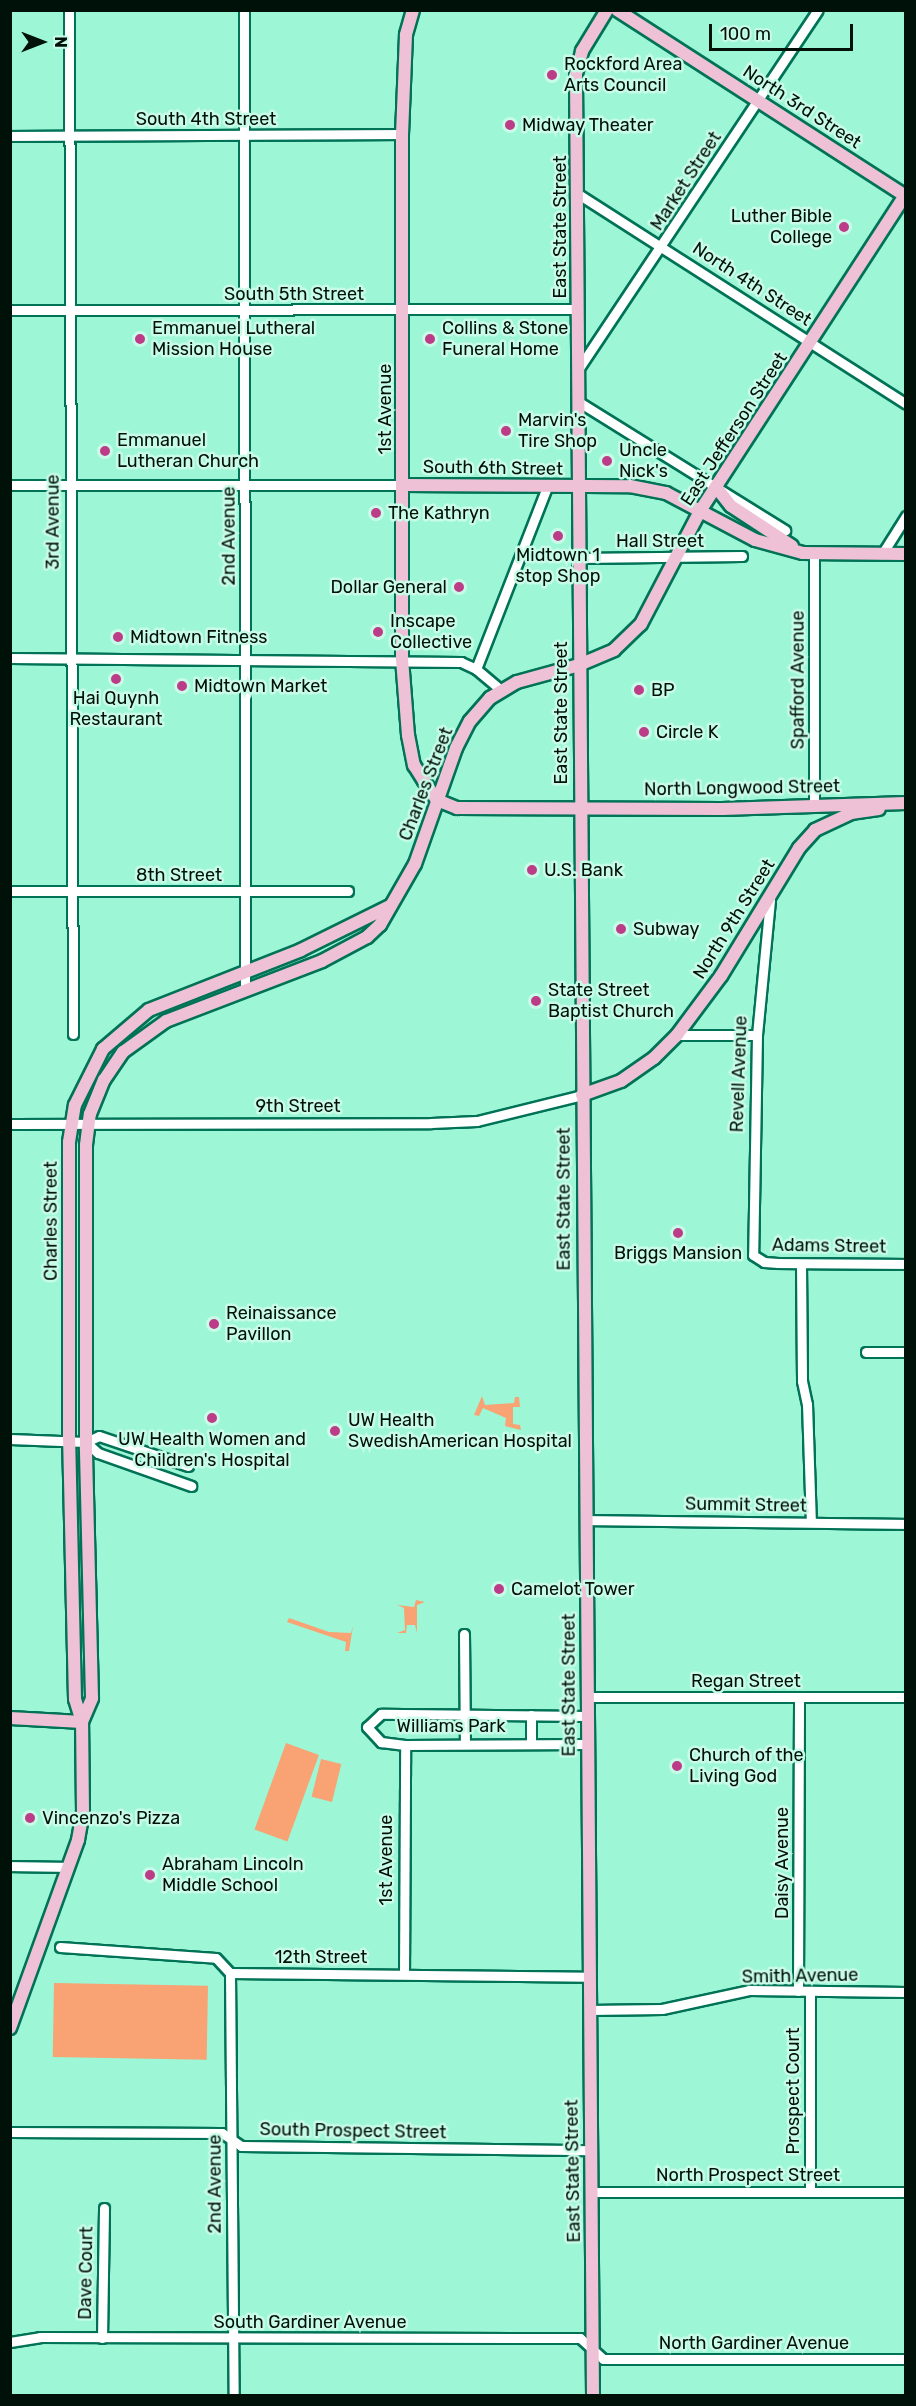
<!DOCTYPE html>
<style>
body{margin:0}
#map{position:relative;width:916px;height:2406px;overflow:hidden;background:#9df7d6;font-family:Rubik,sans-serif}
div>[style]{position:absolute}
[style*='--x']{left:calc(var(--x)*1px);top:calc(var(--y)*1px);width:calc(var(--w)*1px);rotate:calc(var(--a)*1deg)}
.green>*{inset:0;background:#f9a273;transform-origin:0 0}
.roads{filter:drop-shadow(2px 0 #007256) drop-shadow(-2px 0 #007256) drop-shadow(0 2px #007256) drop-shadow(0 -2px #007256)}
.minor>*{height:9px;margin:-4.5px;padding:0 4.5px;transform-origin:4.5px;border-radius:4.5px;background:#fff}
.major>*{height:12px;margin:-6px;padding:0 6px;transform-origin:6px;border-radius:6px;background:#efc1d7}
.dots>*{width:16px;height:16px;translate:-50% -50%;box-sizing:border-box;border:3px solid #c9fce8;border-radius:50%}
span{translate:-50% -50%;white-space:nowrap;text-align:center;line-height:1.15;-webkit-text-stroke:5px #c9fce8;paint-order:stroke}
.poi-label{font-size:18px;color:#001109}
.left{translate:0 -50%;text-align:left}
.right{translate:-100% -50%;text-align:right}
.street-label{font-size:18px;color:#001109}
.frame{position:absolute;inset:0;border:12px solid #001109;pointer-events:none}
.north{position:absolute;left:12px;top:12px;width:60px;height:60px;-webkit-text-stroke:4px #c9fce8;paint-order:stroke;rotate:90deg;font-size:16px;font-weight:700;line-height:24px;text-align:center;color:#001109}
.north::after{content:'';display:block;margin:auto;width:21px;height:27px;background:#001109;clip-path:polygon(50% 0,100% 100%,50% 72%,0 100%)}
.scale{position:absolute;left:709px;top:24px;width:144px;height:27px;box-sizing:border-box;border:3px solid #001109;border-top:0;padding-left:8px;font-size:18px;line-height:21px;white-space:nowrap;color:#001109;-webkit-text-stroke:4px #c9fce8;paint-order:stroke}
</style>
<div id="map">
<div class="green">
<div style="clip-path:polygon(482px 1396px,485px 1405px,514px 1403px,515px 1397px,519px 1397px,520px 1407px,513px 1407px,513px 1424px,520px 1425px,521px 1430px,505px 1426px,506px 1418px,483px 1408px,479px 1416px,474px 1415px)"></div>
<div style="clip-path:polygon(416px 1600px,425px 1602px,417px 1605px,417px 1633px,415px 1625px,407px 1625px,406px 1633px,397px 1633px,405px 1630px,404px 1608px,397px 1605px,414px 1607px)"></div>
<div style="clip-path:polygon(289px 1618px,329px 1632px,351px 1633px,353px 1626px,349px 1651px,345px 1651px,346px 1642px,287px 1622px)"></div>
<div style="left:286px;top:1743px;width:35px;height:92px;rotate:20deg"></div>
<div style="left:321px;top:1759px;width:21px;height:39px;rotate:14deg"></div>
<div style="left:54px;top:1983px;width:154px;height:74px;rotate:1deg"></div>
</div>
<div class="roads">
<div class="minor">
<div style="--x:69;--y:10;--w:1024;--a:89.78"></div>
<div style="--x:244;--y:10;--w:980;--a:89.94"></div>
<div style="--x:10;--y:136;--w:392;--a:-0.3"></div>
<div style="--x:578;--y:194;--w:389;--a:32.6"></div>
<div style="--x:10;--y:310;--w:568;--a:-0.1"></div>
<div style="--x:579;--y:368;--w:430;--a:-56.3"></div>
<div style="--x:579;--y:402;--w:243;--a:31.9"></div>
<div style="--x:10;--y:485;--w:394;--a:0"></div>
<div style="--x:814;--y:554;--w:253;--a:90"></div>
<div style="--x:882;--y:554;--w:45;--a:-57.7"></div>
<div style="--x:579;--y:558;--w:163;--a:-0.7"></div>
<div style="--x:10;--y:658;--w:451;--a:0.5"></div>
<div style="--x:461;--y:662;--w:17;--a:25"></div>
<div style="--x:476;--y:669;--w:34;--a:40"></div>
<div style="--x:476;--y:669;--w:195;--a:-68.7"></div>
<div style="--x:10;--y:891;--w:338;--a:0"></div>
<div style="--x:770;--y:900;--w:136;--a:95.5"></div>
<div style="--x:757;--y:1035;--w:220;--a:91"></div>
<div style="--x:753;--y:1255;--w:13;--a:32"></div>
<div style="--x:764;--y:1262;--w:14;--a:4"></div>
<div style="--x:778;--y:1263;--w:128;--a:0.4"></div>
<div style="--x:677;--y:1035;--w:80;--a:0"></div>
<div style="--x:10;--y:1124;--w:421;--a:-0.1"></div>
<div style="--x:431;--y:1123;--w:46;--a:-2.5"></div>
<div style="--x:477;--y:1121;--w:108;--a:-13.9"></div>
<div style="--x:801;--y:1264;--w:117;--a:89.5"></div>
<div style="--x:802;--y:1381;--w:24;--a:78"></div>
<div style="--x:807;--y:1404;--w:118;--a:88.1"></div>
<div style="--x:866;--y:1352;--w:40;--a:0"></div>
<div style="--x:10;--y:1439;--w:76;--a:2.3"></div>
<div style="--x:86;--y:1442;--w:14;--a:-25"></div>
<div style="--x:99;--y:1436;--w:94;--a:18.6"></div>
<div style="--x:86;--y:1442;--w:16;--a:43"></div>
<div style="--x:98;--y:1453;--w:99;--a:19.5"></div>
<div style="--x:585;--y:1520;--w:321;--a:0.7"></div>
<div style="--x:464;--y:1634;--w:109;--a:89.5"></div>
<div style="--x:587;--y:1697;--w:319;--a:0"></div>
<div style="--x:531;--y:1715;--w:28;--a:90"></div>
<div style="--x:587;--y:1716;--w:206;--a:-179.4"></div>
<div style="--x:381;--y:1714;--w:19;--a:137"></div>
<div style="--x:367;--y:1727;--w:21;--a:47"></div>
<div style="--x:381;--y:1742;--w:24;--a:7"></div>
<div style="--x:405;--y:1745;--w:182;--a:-0.3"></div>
<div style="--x:10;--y:1866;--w:58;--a:1"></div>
<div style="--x:60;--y:1947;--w:156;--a:4"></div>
<div style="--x:216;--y:1958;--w:21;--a:47"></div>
<div style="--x:230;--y:1973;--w:359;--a:0.6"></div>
<div style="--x:230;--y:1973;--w:423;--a:89.5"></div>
<div style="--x:404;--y:1974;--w:229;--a:-89.7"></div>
<div style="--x:798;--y:1991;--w:293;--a:-89.8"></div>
<div style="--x:810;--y:1991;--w:200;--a:90"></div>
<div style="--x:589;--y:2010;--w:73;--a:-0.8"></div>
<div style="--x:662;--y:2009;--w:89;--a:-12.3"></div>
<div style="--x:749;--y:1990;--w:157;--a:0.7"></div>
<div style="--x:10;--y:2132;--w:212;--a:0.3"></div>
<div style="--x:222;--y:2133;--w:23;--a:34"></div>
<div style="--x:241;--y:2146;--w:350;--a:0.7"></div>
<div style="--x:591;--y:2192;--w:315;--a:0"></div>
<div style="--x:102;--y:2338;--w:130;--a:-89.1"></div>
<div style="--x:10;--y:2342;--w:30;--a:-9"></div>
<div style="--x:40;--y:2337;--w:540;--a:0.11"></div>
<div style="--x:580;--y:2338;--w:31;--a:42"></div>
<div style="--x:603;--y:2359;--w:303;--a:0"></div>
</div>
<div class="major">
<div style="--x:413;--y:10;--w:26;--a:106"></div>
<div style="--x:406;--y:35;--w:99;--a:92.3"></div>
<div style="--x:402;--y:134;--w:525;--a:90"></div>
<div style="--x:402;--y:659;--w:76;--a:85.5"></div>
<div style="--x:408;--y:735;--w:31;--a:79"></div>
<div style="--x:414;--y:765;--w:19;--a:58"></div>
<div style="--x:424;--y:781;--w:23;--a:56"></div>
<div style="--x:437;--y:800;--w:22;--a:22"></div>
<div style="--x:457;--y:808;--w:265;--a:0.2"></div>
<div style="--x:722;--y:809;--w:184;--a:-1.9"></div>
<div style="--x:617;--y:10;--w:344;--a:32.8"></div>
<div style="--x:404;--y:485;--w:226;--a:0.3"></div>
<div style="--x:630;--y:486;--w:37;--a:11"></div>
<div style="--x:666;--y:493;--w:101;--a:27.8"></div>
<div style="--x:755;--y:540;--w:50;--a:15.2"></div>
<div style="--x:803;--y:553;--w:103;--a:0.6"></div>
<div style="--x:716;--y:487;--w:24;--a:52"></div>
<div style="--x:731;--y:506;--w:73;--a:33.3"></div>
<div style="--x:582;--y:1095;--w:41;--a:-19.7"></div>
<div style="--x:621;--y:1081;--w:40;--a:-34.9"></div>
<div style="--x:654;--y:1058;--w:33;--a:-45"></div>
<div style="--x:677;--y:1035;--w:74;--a:-53.3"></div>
<div style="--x:721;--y:976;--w:150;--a:-58.6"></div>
<div style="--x:799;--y:848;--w:24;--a:-48"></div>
<div style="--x:815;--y:830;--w:40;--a:-25"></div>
<div style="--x:851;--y:813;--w:28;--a:-8"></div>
<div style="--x:10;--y:1718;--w:72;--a:3.2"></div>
<div style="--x:82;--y:1722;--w:26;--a:-67"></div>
<div style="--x:92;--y:1698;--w:253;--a:-91.4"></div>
<div style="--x:86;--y:1445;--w:300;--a:-90"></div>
<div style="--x:86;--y:1145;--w:31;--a:-83"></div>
<div style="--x:90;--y:1114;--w:37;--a:-68"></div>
<div style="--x:104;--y:1080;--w:34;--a:-56"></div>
<div style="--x:123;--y:1052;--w:53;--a:-35.8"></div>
<div style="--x:166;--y:1021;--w:167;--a:-21"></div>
<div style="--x:322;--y:961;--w:51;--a:-28.1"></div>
<div style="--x:367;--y:937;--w:18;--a:-43"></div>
<div style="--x:380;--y:925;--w:70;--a:-60.2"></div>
<div style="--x:415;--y:864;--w:123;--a:-70.5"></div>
<div style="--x:456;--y:748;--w:30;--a:-63"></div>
<div style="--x:470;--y:721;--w:30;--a:-49"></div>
<div style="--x:490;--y:698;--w:31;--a:-31"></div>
<div style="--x:517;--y:682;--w:64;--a:-15.3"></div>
<div style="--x:579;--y:665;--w:38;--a:-23"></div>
<div style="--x:614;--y:650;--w:37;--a:-44"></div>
<div style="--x:641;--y:624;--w:127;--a:-62.4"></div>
<div style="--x:700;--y:511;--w:378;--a:-57"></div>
<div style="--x:10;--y:2028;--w:200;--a:-70.1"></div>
<div style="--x:78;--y:1840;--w:28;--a:-80"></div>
<div style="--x:83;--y:1812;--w:90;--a:-90.6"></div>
<div style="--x:82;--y:1722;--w:24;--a:-107"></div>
<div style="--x:75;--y:1699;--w:260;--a:-91.3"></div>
<div style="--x:69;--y:1439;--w:297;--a:-90"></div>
<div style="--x:69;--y:1142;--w:37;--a:-81"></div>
<div style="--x:75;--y:1105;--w:63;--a:-63.4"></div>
<div style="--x:103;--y:1049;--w:60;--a:-40.3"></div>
<div style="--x:149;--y:1010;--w:163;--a:-21.5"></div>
<div style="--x:301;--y:950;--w:99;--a:-26.3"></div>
<div style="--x:593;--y:2396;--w:2322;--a:-90.42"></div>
<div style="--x:576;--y:74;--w:24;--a:-75"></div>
<div style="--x:582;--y:51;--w:48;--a:-58.6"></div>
</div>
</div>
<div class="dots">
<div style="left:552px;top:75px;background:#bd3c87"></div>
<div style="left:510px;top:125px;background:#bd3c87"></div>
<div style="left:844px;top:227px;background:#bd3c87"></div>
<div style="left:140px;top:339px;background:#bd3c87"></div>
<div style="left:430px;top:339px;background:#bd3c87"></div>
<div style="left:506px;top:431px;background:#bd3c87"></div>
<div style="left:105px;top:451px;background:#bd3c87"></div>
<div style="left:607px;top:461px;background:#bd3c87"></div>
<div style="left:376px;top:513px;background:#bd3c87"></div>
<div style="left:558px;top:536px;background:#bd3c87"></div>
<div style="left:459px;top:587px;background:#bd3c87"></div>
<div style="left:378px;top:632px;background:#bd3c87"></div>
<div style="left:118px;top:637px;background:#bd3c87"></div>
<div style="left:116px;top:679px;background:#bd3c87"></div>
<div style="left:182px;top:686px;background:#bd3c87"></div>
<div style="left:639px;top:690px;background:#bd3c87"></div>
<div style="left:644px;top:732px;background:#bd3c87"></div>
<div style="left:532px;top:870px;background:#bd3c87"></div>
<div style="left:621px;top:929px;background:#bd3c87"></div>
<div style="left:536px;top:1001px;background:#bd3c87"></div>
<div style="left:678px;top:1233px;background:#bd3c87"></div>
<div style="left:214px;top:1324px;background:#bd3c87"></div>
<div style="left:212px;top:1418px;background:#bd3c87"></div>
<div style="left:335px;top:1431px;background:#bd3c87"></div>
<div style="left:499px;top:1589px;background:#bd3c87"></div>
<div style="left:677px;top:1766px;background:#bd3c87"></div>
<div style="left:30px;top:1818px;background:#bd3c87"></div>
<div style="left:150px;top:1875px;background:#bd3c87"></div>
</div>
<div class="poi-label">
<span class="left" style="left:564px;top:75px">Rockford Area<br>Arts Council</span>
<span class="left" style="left:522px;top:125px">Midway Theater</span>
<span class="right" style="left:832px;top:227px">Luther Bible<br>College</span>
<span class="left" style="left:152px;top:339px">Emmanuel Lutheral<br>Mission House</span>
<span class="left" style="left:442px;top:339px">Collins &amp; Stone<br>Funeral Home</span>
<span class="left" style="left:518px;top:431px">Marvin's<br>Tire Shop</span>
<span class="left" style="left:117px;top:451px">Emmanuel<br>Lutheran Church</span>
<span class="left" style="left:619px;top:461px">Uncle<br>Nick's</span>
<span class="left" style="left:388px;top:513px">The Kathryn</span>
<span style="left:558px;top:566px">Midtown 1<br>stop Shop</span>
<span class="right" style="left:447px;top:587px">Dollar General</span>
<span class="left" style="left:390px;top:632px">Inscape<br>Collective</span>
<span class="left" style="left:130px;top:637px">Midtown Fitness</span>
<span class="left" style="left:194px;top:686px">Midtown Market</span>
<span class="left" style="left:651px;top:690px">BP</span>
<span style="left:116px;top:709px">Hai Quynh<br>Restaurant</span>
<span class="left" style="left:656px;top:732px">Circle K</span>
<span class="left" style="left:544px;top:870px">U.S. Bank</span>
<span class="left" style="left:633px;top:929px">Subway</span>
<span class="left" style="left:548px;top:1001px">State Street<br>Baptist Church</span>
<span style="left:678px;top:1253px">Briggs Mansion</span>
<span class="left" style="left:226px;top:1324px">Reinaissance<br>Pavillon</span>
<span class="left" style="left:348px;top:1431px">UW Health<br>SwedishAmerican Hospital</span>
<span style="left:212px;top:1450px">UW Health Women and<br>Children's Hospital</span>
<span class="left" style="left:511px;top:1589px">Camelot Tower</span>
<span class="left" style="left:689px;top:1766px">Church of the<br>Living God</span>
<span class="left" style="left:42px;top:1818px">Vincenzo's Pizza</span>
<span class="left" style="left:162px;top:1875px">Abraham Lincoln<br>Middle School</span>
</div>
<div class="street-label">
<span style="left:802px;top:107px;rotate:33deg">North 3rd Street</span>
<span style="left:206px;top:119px">South 4th Street</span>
<span style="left:686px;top:181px;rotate:-57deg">Market Street</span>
<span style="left:560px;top:227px;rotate:-90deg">East State Street</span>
<span style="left:752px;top:284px;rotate:33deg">North 4th Street</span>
<span style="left:294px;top:294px">South 5th Street</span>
<span style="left:385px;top:409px;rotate:-90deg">1st Avenue</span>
<span style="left:734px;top:429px;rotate:-57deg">East Jefferson Street</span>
<span style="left:493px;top:468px;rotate:1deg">South 6th Street</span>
<span style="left:53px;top:522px;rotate:-90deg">3rd Avenue</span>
<span style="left:229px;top:536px;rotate:-90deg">2nd Avenue</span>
<span style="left:660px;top:541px">Hall Street</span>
<span style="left:798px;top:680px;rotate:-90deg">Spafford Avenue</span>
<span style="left:561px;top:713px;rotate:-90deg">East State Street</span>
<span style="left:426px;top:784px;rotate:-69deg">Charles Street</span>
<span style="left:742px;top:788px;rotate:-1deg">North Longwood Street</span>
<span style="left:179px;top:875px">8th Street</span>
<span style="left:734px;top:919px;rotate:-58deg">North 9th Street</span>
<span style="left:739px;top:1074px;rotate:-88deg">Revell Avenue</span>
<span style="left:298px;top:1106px">9th Street</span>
<span style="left:564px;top:1199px;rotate:-90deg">East State Street</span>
<span style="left:51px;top:1221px;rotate:-90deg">Charles Street</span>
<span style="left:829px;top:1246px;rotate:1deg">Adams Street</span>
<span style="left:746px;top:1505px;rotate:1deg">Summit Street</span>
<span style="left:746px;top:1681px">Regan Street</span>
<span style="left:569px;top:1685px;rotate:-90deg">East State Street</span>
<span style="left:451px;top:1726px">Williams Park</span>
<span style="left:386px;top:1860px;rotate:-90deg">1st Avenue</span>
<span style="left:782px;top:1863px;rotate:-90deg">Daisy Avenue</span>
<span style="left:321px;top:1957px">12th Street</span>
<span style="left:800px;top:1976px;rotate:-1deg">Smith Avenue</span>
<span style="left:793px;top:2091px;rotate:-90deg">Prospect Court</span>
<span style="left:353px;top:2131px;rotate:1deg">South Prospect Street</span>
<span style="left:573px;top:2171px;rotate:-91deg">East State Street</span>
<span style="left:748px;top:2175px">North Prospect Street</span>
<span style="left:215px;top:2184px;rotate:-90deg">2nd Avenue</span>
<span style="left:86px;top:2273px;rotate:-89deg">Dave Court</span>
<span style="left:310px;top:2322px">South Gardiner Avenue</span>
<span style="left:754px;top:2343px">North Gardiner Avenue</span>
</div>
<div class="frame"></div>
<div class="north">N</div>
<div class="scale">100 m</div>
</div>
